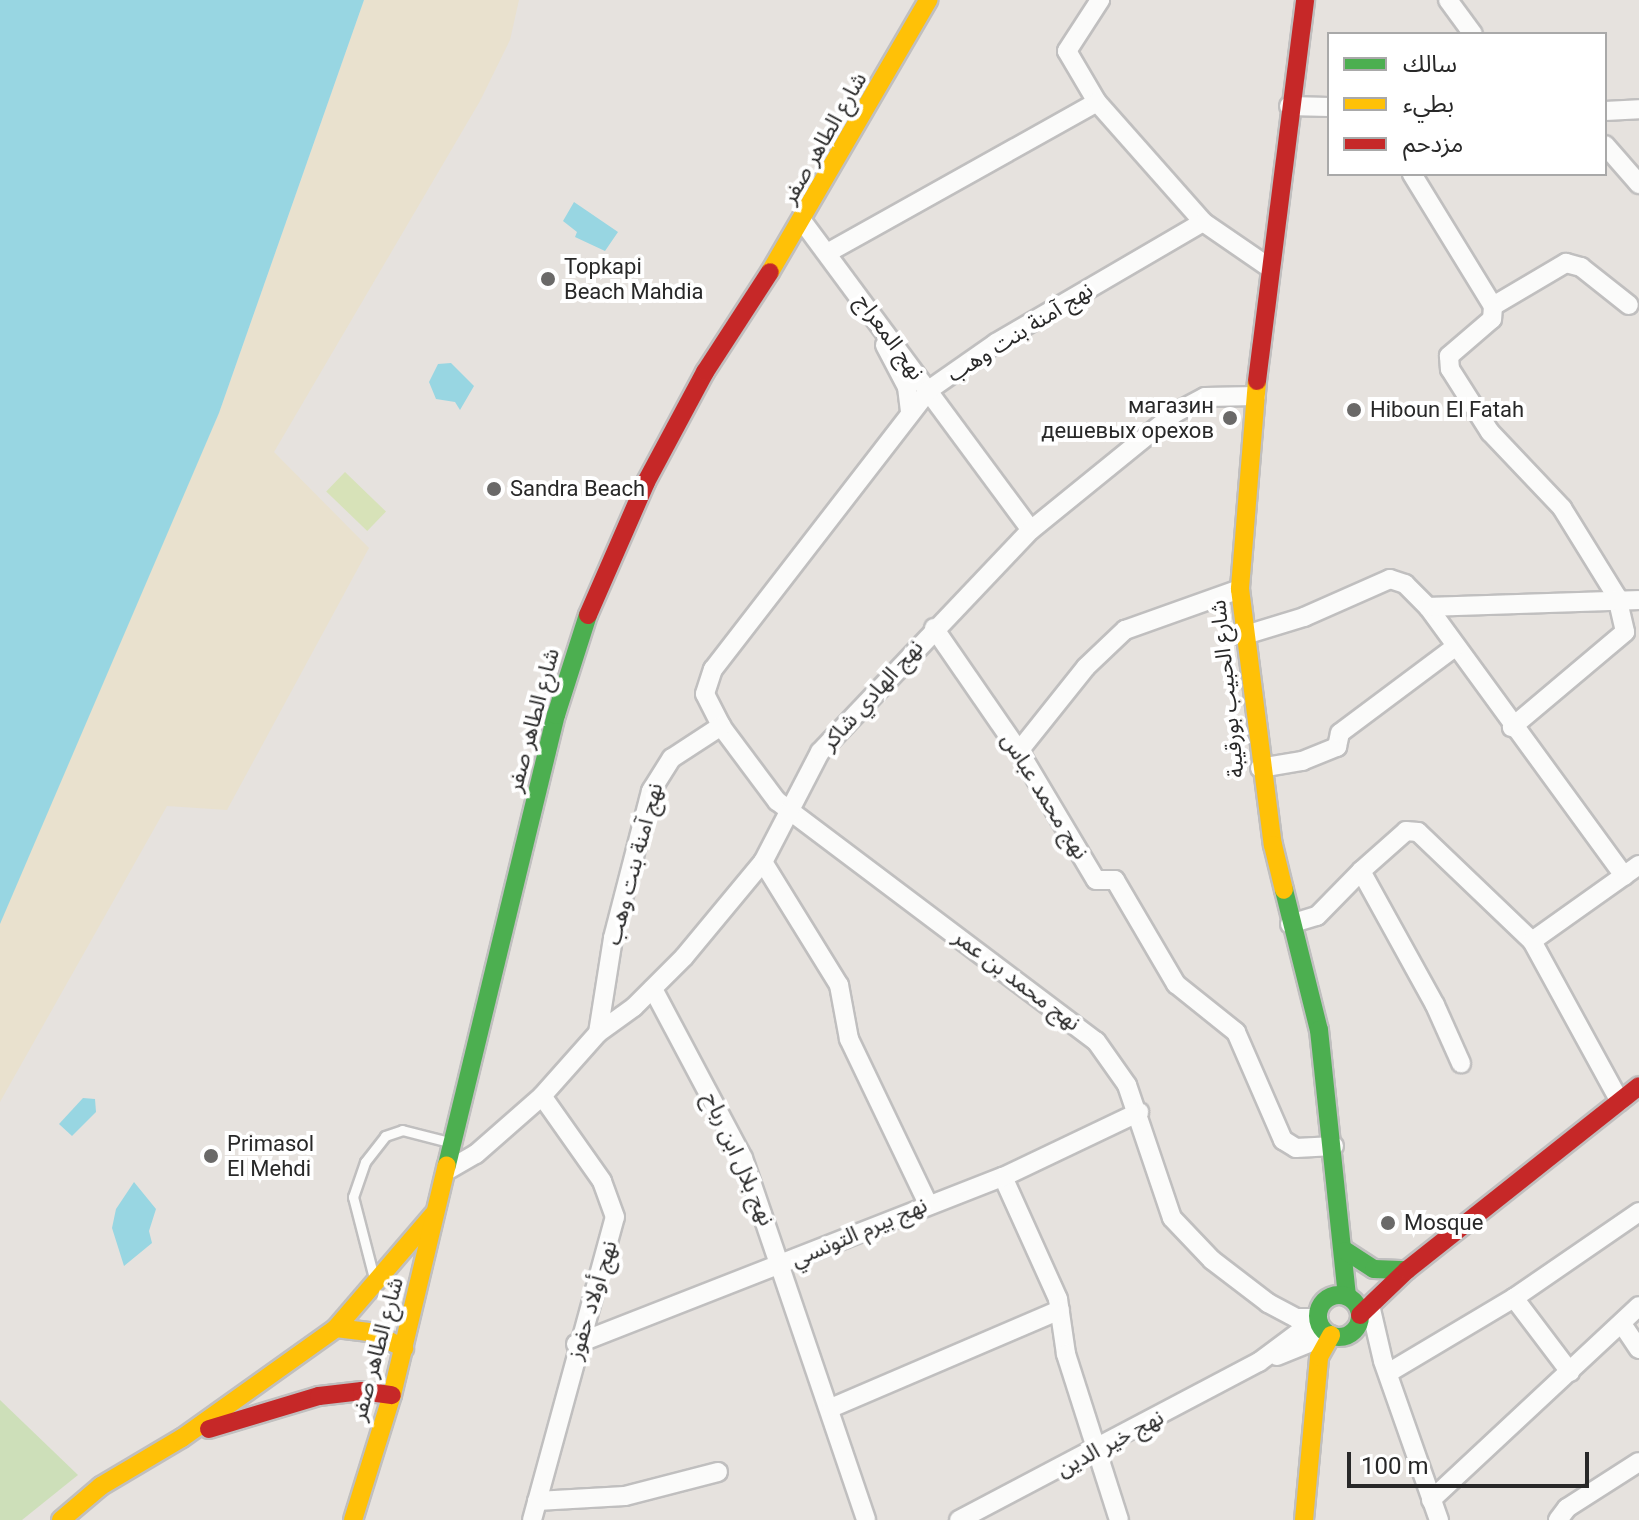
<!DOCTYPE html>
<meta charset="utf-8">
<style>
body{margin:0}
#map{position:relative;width:1639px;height:1520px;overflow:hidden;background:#e6e2de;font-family:Roboto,"Noto Sans Arabic",sans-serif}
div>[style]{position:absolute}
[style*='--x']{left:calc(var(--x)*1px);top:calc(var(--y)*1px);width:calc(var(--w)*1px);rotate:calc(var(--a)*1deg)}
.green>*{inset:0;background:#cddfb9}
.sand>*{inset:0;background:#e9e1ce}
.pitch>*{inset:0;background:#d7e2b8;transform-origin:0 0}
.water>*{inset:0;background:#98d6e2}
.roads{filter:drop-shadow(2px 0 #c0bfbf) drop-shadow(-2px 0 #c0bfbf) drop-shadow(0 2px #c0bfbf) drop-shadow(0 -2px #c0bfbf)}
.lane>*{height:9px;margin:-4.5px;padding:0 4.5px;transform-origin:4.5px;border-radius:4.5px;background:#fbfbfa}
.street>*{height:18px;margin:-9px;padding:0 9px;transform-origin:9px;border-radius:9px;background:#fbfbfa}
.fast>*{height:18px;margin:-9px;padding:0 9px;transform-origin:9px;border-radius:9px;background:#4caf50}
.fast>.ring{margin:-9px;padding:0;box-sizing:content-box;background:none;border:18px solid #4caf50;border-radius:50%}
.slow>*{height:18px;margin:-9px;padding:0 9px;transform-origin:9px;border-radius:9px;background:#ffc107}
.jam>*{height:18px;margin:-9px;padding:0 9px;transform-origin:9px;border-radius:9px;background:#c62828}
.dots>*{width:22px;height:22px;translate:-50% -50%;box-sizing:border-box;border:4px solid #fff;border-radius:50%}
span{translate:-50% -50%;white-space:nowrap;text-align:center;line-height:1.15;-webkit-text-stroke:8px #fff;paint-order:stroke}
.street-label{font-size:22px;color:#282828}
.poi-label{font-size:22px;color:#282828}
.left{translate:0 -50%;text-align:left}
.right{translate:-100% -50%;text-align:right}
.legend{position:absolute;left:1327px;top:32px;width:280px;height:144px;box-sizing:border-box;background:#fff;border:2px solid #a9a9a9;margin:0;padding:10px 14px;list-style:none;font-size:24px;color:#282828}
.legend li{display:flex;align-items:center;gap:16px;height:40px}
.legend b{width:40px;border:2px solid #a9a9a9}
.scale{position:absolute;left:1347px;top:1452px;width:242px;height:36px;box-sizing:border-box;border:4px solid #282828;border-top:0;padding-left:10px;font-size:24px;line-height:28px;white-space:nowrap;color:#282828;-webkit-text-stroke:6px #fff;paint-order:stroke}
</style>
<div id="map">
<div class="green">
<div style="clip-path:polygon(0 1400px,78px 1475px,22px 1520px,0 1520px)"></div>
</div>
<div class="sand">
<div style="clip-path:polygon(364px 0,519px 0,510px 40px,480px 101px,274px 452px,369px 548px,227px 810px,167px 806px,0 1102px,0 924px,9px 893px,219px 413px)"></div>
</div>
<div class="pitch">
<div style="left:345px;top:472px;width:57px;height:27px;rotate:44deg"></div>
</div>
<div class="water">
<div style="clip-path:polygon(0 0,364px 0,219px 413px,0 924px)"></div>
<div style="clip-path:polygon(574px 202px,618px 232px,605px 251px,575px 237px,577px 232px,563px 221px)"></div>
<div style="clip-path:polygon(451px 363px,474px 386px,460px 410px,455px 402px,436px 399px,429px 382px,438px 364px)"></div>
<div style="clip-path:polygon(83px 1098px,95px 1099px,96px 1112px,72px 1136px,59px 1124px)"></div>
<div style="clip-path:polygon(134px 1182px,156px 1209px,149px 1231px,152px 1243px,124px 1266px,112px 1228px,116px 1209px)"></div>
</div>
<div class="roads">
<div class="lane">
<div style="--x:374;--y:1278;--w:84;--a:-104.5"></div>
<div style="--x:353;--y:1197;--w:37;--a:-71"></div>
<div style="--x:365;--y:1162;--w:33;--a:-52"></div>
<div style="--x:385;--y:1136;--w:18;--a:-19"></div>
<div style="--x:402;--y:1130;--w:49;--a:14.3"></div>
</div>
<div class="street">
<div style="--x:1448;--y:0;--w:42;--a:53.7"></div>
<div style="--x:1097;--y:102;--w:59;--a:-120.5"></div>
<div style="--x:1067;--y:51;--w:61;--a:-57.1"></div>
<div style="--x:1289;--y:106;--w:40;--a:1.4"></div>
<div style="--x:1605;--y:111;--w:34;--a:-3"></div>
<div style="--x:1605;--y:145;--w:52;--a:48.9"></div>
<div style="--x:1412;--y:174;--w:155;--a:58.5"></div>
<div style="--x:1493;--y:306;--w:13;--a:94"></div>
<div style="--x:1492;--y:319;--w:57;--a:139.3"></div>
<div style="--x:1449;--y:356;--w:13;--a:86"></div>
<div style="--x:1450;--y:369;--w:75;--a:57.6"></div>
<div style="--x:1490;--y:432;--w:105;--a:46.5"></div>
<div style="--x:1562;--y:508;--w:105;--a:58.3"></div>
<div style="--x:1617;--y:597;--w:36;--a:77"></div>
<div style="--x:1625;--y:632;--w:148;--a:139.9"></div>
<div style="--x:803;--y:222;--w:383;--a:53.5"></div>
<div style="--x:829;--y:252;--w:307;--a:-29.2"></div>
<div style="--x:1097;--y:102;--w:160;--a:48.5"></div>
<div style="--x:1270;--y:268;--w:81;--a:-145.5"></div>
<div style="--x:1203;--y:222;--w:240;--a:149.7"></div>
<div style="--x:996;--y:343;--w:82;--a:145"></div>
<div style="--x:929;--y:390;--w:353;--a:127.7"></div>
<div style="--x:713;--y:669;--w:26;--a:108"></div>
<div style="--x:705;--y:694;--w:36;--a:63"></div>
<div style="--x:721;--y:726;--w:94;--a:53.3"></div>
<div style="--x:777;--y:801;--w:399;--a:37"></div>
<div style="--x:1096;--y:1041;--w:54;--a:54.8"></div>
<div style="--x:1127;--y:1085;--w:140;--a:71.3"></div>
<div style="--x:1172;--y:1218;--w:58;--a:46.4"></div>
<div style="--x:1212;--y:1260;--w:71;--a:37.5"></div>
<div style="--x:1268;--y:1303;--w:32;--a:28"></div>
<div style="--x:1296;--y:1318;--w:22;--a:0"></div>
<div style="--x:1493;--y:306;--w:85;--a:-30.5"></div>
<div style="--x:1566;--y:263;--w:16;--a:15"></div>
<div style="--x:1581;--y:267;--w:61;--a:38.4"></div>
<div style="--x:885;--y:345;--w:47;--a:62.4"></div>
<div style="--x:907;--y:387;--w:25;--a:83"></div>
<div style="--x:1428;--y:607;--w:333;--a:53.9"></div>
<div style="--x:934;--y:628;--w:150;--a:55.4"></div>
<div style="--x:1019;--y:751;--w:150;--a:59.2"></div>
<div style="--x:1096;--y:880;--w:19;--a:0"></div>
<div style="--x:1115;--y:880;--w:121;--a:59.6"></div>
<div style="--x:1176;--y:984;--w:77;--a:38.7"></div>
<div style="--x:1236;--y:1032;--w:118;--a:66.5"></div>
<div style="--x:1283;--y:1140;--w:15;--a:32"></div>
<div style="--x:1296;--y:1148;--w:38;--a:-3"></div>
<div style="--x:1242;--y:636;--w:65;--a:-17"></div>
<div style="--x:1304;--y:617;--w:94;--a:-23.8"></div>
<div style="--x:1390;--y:579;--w:16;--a:18"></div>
<div style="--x:1405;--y:584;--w:33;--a:45"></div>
<div style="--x:1428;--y:607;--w:211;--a:-1.9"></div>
<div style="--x:1019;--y:751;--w:107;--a:-51.4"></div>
<div style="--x:1086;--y:667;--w:54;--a:-43.5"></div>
<div style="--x:1125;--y:630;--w:122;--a:-19.6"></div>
<div style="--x:1260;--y:768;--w:43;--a:-9.5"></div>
<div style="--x:1302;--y:761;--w:38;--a:-22"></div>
<div style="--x:1337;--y:747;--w:14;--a:-78"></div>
<div style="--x:1340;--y:733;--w:144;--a:-36.8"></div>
<div style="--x:763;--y:862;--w:145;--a:58.3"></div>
<div style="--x:839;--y:985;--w:55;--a:79.5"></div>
<div style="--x:849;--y:1039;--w:181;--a:64.4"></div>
<div style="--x:1361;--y:871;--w:60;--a:-41.6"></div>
<div style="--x:1406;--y:831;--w:12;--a:5"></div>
<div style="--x:1418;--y:832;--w:158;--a:43.7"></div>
<div style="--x:1532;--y:941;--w:183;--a:61.3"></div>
<div style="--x:1290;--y:924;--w:28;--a:-17"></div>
<div style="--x:1317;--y:916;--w:63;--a:-45.6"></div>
<div style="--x:1361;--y:871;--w:153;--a:61.1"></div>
<div style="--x:1435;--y:1005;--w:64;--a:65.9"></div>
<div style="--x:1532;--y:941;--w:131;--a:-35.4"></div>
<div style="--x:653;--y:989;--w:191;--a:62"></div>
<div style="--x:743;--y:1158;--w:382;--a:71.2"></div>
<div style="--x:598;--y:1033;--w:96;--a:-81"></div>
<div style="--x:613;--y:938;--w:152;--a:-75.5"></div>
<div style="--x:651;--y:791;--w:39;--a:-58"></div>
<div style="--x:672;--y:758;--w:59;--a:-33.1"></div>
<div style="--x:448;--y:1170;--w:32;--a:-30"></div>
<div style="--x:476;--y:1154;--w:88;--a:-41.3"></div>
<div style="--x:542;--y:1096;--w:84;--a:-48.4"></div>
<div style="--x:598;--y:1033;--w:44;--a:-35.8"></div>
<div style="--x:634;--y:1007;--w:71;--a:-45"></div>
<div style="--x:684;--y:957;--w:124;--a:-50.3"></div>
<div style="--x:763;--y:862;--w:124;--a:-62.6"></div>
<div style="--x:820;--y:752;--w:306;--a:-46.5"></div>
<div style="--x:1031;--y:530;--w:186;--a:-39.1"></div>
<div style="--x:1175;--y:413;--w:34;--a:-28"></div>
<div style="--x:1205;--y:397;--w:51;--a:-1.1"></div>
<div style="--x:1003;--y:1177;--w:134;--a:65.7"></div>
<div style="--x:1058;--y:1299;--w:56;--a:81.7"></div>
<div style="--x:1066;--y:1354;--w:174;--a:72.3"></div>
<div style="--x:1514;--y:1298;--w:93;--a:52.9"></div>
<div style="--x:1370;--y:1305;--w:57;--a:76.9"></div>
<div style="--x:1383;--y:1361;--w:169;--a:70.6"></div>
<div style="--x:1622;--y:1324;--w:30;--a:56"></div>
<div style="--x:576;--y:1344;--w:458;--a:-21.4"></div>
<div style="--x:1003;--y:1177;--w:151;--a:-25.5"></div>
<div style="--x:1277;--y:1356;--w:56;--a:-22"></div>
<div style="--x:1388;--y:1373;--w:147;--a:-30.8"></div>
<div style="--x:1514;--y:1298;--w:152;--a:-34.5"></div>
<div style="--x:831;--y:1408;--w:249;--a:-23.2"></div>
<div style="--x:1431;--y:1500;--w:284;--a:-43"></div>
<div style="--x:537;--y:1501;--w:88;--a:-3.3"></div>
<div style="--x:625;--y:1496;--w:96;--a:-14.5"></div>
<div style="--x:532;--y:1520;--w:314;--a:-74.7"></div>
<div style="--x:615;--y:1217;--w:38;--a:-110"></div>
<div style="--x:602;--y:1181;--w:104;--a:-125.2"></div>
<div style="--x:959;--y:1520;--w:339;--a:-27.8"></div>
<div style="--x:1259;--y:1362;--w:74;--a:-36.7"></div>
<div style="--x:1558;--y:1520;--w:15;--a:-53"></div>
<div style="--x:1567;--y:1508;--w:85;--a:-32.6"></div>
</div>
<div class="fast">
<div style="--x:1284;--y:890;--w:144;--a:76"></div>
<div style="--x:1319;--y:1030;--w:267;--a:84"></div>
<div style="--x:447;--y:1165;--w:463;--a:-76.4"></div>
<div style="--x:556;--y:715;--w:105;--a:-72.3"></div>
<div style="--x:1346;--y:1251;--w:33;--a:33"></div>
<div style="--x:1374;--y:1269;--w:33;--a:2"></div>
<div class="ring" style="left:1318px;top:1295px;width:24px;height:24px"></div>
</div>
<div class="slow">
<div style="--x:770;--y:272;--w:315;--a:-59.8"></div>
<div style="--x:1257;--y:381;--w:209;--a:94.7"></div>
<div style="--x:1240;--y:589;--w:258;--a:82.7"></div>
<div style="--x:1273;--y:845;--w:46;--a:76.3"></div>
<div style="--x:336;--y:1328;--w:35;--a:7"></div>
<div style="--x:371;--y:1332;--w:37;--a:26"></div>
<div style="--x:61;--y:1520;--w:52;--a:-40.4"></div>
<div style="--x:101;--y:1486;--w:94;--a:-30.7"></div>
<div style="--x:182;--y:1438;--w:189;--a:-35.5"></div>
<div style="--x:336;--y:1328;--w:149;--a:-49.4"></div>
<div style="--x:353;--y:1520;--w:131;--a:-72.7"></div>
<div style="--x:392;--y:1395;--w:236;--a:-76.6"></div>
<div style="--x:1304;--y:1520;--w:164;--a:-84.7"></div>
<div style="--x:1319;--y:1357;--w:25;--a:-61"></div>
</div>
<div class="jam">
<div style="--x:1257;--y:381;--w:384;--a:-82.8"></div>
<div style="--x:588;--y:615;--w:145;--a:-66.4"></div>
<div style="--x:646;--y:482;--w:125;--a:-61.8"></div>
<div style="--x:705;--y:372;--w:119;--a:-57"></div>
<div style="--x:1360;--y:1315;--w:65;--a:-43.8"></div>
<div style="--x:1407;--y:1270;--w:296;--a:-38.4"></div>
<div style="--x:209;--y:1429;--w:115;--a:-16.7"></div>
<div style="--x:319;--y:1396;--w:43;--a:-6.6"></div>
<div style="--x:362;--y:1391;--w:30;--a:8"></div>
</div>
</div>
<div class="dots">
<div style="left:548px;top:279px;background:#6a6968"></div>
<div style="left:1354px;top:410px;background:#6a6968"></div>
<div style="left:1230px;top:418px;background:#6a6968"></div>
<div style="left:494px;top:489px;background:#6a6968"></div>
<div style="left:211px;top:1156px;background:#6a6968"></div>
<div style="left:1388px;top:1223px;background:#6a6968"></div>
</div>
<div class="street-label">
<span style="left:824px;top:138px;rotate:-60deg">شارع الطاهر صفر</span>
<span style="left:1020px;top:332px;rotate:-32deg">نهج آمنة بنت وهب</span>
<span style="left:890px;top:337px;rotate:54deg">نهج المعراج</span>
<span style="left:1227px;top:689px;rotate:-96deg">شارع الحبيب بورقيبة</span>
<span style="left:872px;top:695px;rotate:-48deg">نهج الهادي شاكر</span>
<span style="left:533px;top:720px;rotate:-75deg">شارع الطاهر صفر</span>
<span style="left:1045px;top:796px;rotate:58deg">نهج محمد عباس</span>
<span style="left:634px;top:864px;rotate:-75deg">نهج آمنة بنت وهب</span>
<span style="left:1017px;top:980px;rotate:37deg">نهج محمد بن عمر</span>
<span style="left:739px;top:1159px;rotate:66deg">نهج بلال ابن رباح</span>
<span style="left:859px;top:1232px;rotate:-23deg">نهج بيرم التونسي</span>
<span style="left:592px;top:1300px;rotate:-73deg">نهج أولاد حفوز</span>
<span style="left:377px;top:1349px;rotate:-75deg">شارع الطاهر صفر</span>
<span style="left:1110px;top:1443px;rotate:-28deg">نهج خير الدين</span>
</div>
<div class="poi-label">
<span class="left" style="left:564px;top:279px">Topkapi<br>Beach Mahdia</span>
<span class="right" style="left:1214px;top:418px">магазин<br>дешевых орехов</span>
<span class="left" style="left:1370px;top:410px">Hiboun El Fatah</span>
<span class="left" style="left:510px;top:489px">Sandra Beach</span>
<span class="left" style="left:227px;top:1156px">Primasol<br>El Mehdi</span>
<span class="left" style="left:1404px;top:1223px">Mosque</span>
</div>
<ul class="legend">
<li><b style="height:10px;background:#4caf50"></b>سالك</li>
<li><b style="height:10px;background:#ffc107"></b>بطيء</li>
<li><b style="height:10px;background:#c62828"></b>مزدحم</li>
</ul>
<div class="scale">100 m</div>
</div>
